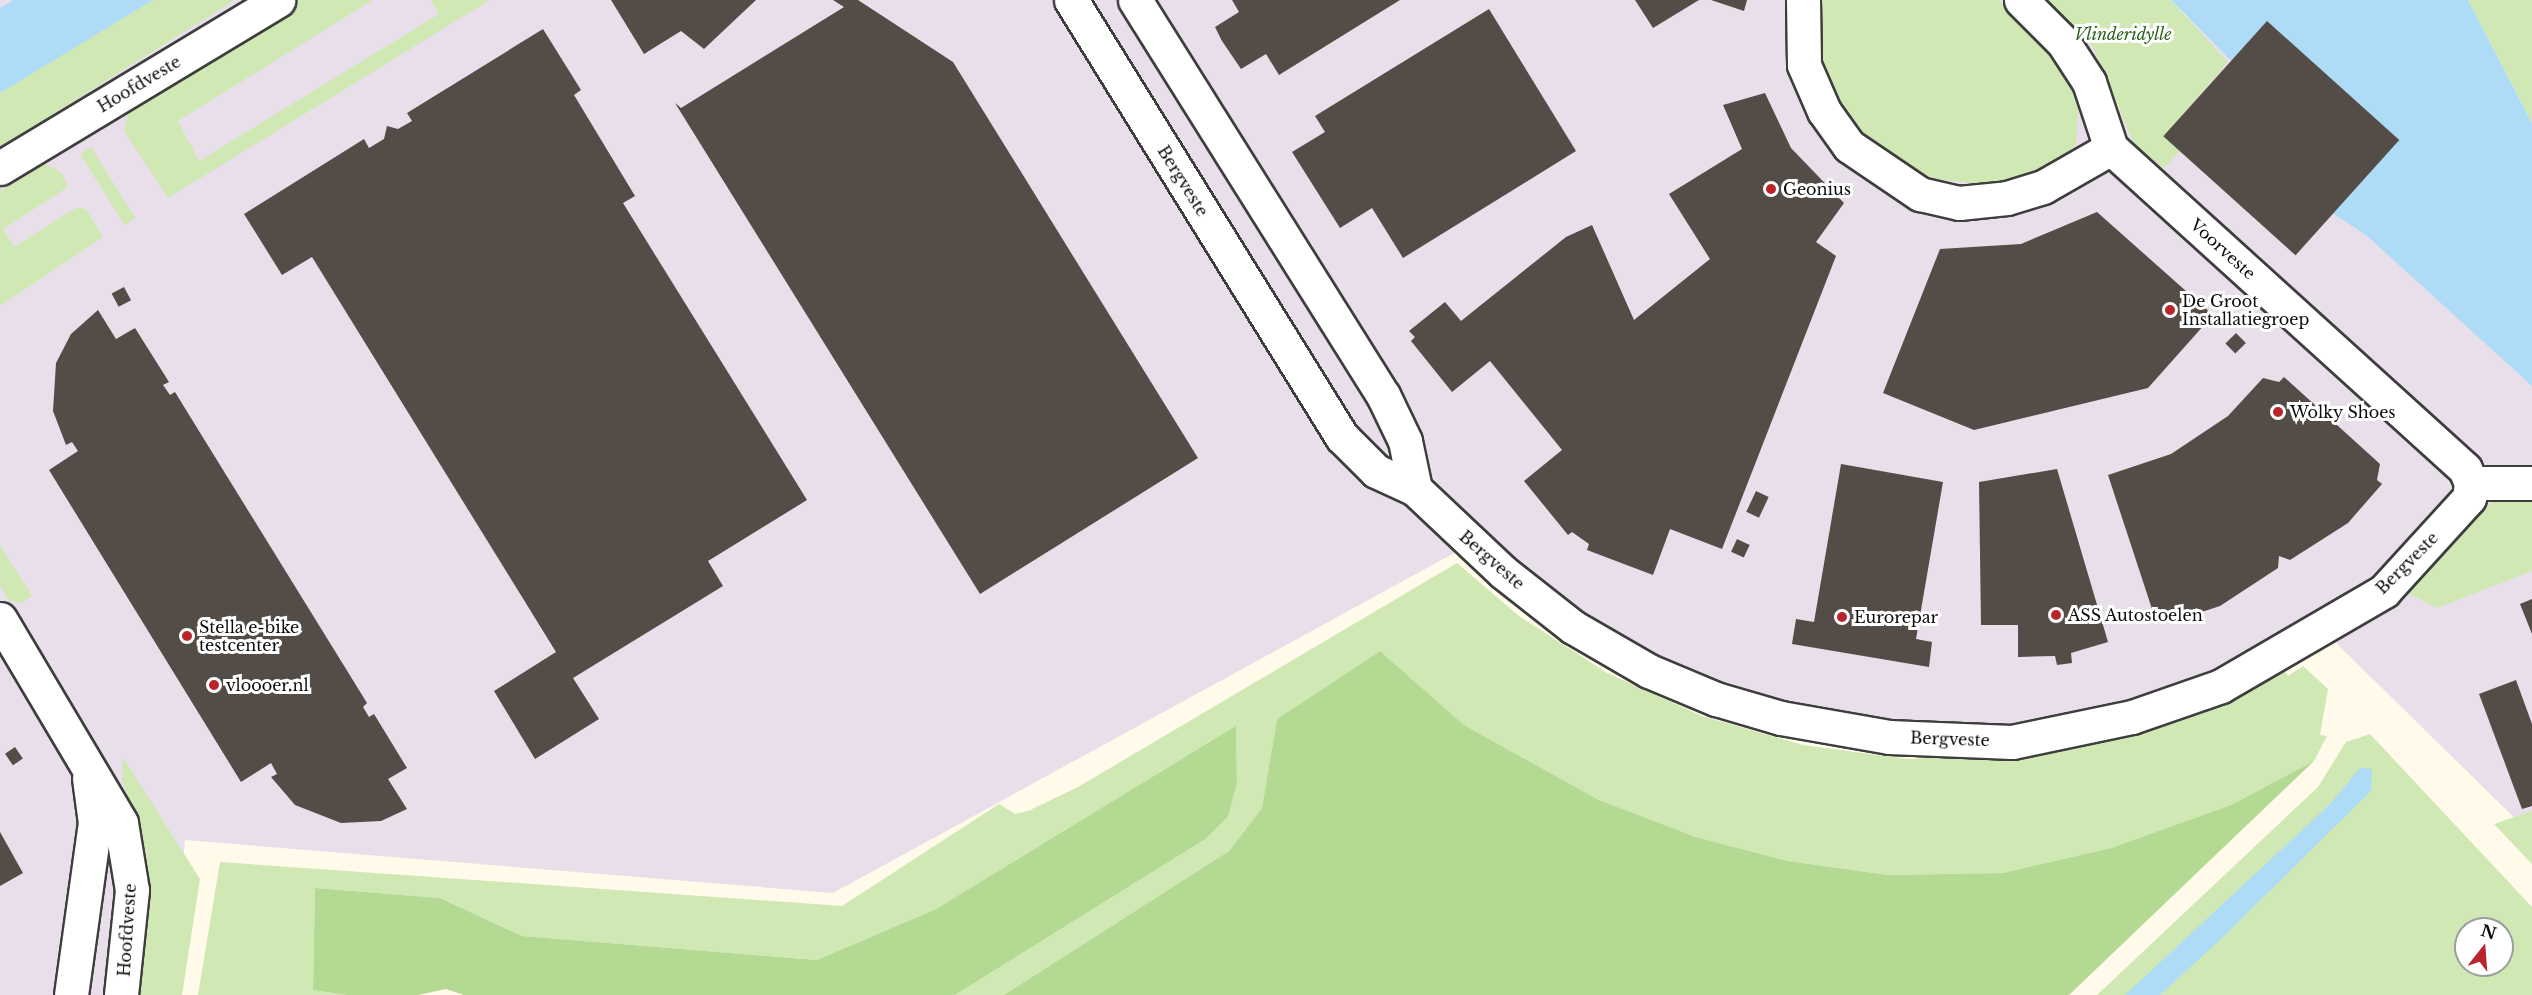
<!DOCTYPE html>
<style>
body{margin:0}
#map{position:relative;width:2532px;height:995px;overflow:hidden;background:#fffae9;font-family:"Libre Baskerville",serif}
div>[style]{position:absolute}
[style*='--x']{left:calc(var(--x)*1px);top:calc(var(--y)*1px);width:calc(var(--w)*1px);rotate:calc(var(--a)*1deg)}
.industrial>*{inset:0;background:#e9dfea}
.green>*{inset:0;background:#cfe8b4;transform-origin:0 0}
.forest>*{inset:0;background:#b3d993}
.water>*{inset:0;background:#aedcf6}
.building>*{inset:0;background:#534c47;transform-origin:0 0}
.roads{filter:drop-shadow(2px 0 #3e3e3e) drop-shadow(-2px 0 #3e3e3e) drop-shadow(0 2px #3e3e3e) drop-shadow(0 -2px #3e3e3e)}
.minor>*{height:33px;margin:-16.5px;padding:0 16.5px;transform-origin:16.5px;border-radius:16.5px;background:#fff}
.dots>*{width:16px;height:16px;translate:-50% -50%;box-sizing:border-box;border:3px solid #fff;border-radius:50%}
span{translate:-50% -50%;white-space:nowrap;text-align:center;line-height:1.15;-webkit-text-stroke:6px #fff;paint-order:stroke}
.park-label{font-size:16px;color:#2b611c;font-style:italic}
.street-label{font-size:16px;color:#0b0b0b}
.poi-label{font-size:16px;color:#0b0b0b}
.left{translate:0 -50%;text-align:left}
.north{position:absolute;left:2454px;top:917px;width:60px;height:60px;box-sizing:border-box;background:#fff;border:2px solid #9d9d9d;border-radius:50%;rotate:17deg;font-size:16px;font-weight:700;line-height:24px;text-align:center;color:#0b0b0b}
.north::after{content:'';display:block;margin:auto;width:21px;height:27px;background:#ba242d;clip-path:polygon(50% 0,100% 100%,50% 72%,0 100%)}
</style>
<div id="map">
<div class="industrial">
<div style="clip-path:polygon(0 0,2047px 0,2093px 47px,2107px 71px,2117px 113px,2200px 0,2532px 237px,2532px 835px,2336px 643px,2149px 715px,1863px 747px,1579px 649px,1456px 552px,833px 893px,185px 840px,170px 995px,0 995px)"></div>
</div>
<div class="green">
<div style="clip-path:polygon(153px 0,235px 0,0 147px,0 93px)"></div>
<div style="clip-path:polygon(299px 0,373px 0,178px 121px,199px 161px,439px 14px,430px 0,490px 0,168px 198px,124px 131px,131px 103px)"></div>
<div style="clip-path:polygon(1819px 0,1999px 0,2064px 66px,2079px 99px,2076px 145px,2063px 158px,2014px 180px,1980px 184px,1936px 179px,1904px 167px,1864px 138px,1833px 94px,1819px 52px)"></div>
<div style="clip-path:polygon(2047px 0,2171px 0,2228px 62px,2164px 136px,2180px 151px,2164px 168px,2135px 146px,2093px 47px)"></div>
<div style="clip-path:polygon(2468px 0,2532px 0,2532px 123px)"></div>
<div style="left:91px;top:147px;width:84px;height:13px;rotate:58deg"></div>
<div style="clip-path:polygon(45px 164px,61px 172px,68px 187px,3px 229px,14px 247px,76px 208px,86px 209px,103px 237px,0 306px,0 191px)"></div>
<div style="clip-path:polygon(2532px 493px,2532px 571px,2437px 608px,2404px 591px,2496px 498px)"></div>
<div style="clip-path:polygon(0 545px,32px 596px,21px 603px,9px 601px,0 585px)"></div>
<div style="clip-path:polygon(1457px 563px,1519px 616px,1607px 673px,1702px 716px,1803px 745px,1907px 759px,2064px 750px,2167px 725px,2216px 708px,2283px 668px,2288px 676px,2303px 666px,2328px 689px,2320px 735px,2327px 736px,2314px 761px,2231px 805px,2111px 848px,2003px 873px,1888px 875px,1788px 861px,1696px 837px,1599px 800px,1464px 725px,1380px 651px,1277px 719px,1262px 808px,1229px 851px,1004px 995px,955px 995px,1207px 838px,1228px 817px,1237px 783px,1236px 727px,936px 909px,817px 960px,522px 936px,440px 898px,315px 888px,313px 990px,346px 995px,198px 995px,220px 862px,842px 906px,999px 804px,1015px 814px,1028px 811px,1078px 787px)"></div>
<div style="clip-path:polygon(evenodd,2370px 734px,2532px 907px,2532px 995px,2097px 995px,2318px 787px,2346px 742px,2370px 734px,2466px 929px,2502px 929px,2502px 965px,2466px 965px,2466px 929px)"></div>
<div style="clip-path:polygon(123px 757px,200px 879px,182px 995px,138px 995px,147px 854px,122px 780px)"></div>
<div style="clip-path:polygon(2532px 811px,2532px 864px,2494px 824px)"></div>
</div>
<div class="forest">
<div style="clip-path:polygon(1380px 651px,1464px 725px,1599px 800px,1696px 837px,1788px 861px,1888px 875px,2003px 873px,2111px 848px,2231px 805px,2314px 761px,2069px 995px,1004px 995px,1229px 851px,1262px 808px,1277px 719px)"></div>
<div style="clip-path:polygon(1236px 726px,1237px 783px,1228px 817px,1207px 838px,955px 995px,464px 995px,446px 989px,418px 995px,346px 995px,313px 990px,315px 888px,440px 898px,522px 936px,817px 960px,936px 909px)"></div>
</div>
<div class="water">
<div style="clip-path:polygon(13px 0,153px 0,0 93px,0 8px)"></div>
<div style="clip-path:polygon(2171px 0,2468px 0,2532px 123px,2532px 386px,2366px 235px,2321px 206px,2261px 91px)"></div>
<div style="clip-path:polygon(2360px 768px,2372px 769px,2371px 791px,2222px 938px,2160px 995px,2125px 995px,2330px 804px)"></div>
</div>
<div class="building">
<div style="clip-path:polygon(611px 0,756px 0,704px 49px,681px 31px,644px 54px)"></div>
<div style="clip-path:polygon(833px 0,858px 0,953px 62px,1198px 458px,980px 594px,675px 103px,681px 108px,844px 7px)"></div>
<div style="clip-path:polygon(1232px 0,1400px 0,1279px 75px,1266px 54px,1241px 69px,1222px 41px,1215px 27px,1239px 12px)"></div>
<div style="clip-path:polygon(1635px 0,1699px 0,1653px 28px)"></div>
<div style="clip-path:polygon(1711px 0,1747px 0,1744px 11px)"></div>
<div style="clip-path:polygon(1489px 9px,1576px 151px,1403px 258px,1372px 208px,1340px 228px,1292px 152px,1325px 132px,1315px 116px)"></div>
<div style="left:2267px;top:21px;width:178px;height:155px;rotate:42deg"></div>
<div style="clip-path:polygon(543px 29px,581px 90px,574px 95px,635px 196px,623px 203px,807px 500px,708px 561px,723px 586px,573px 678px,599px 719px,535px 759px,494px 691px,556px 652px,312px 257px,282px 275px,244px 214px,364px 139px,369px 148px,384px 139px,387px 126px,398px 129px,412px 121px,407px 113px)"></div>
<div style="clip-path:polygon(1765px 93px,1791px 148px,1844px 203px,1816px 242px,1836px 256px,1722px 549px,1670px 529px,1653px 575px,1587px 550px,1589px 544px,1572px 532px,1568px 535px,1524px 481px,1562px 450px,1490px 361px,1452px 392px,1411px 341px,1415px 337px,1409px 331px,1445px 302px,1461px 321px,1566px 237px,1592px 225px,1634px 320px,1710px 259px,1669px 194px,1742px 149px,1723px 105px)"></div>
<div style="clip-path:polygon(2097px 212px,2213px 315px,2148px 388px,1974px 430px,1883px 393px,1940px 249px,2021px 244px)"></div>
<div style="left:124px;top:287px;width:15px;height:14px;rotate:62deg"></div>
<div style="clip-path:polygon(98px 310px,116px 339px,135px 328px,169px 382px,163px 385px,170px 395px,175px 392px,207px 444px,367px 703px,363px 707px,369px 717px,374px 714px,407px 768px,388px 779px,407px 809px,381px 821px,341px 823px,295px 805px,271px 777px,277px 774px,271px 763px,241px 782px,49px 470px,78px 451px,72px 442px,66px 445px,53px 411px,56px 363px,71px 334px)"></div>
<div style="left:2236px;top:333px;width:14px;height:15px;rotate:45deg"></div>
<div style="clip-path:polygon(2284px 377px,2380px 464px,2377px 480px,2382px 484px,2348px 523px,2290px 560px,2279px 556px,2278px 568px,2220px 606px,2171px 622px,2170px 615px,2153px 612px,2108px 475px,2171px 454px,2228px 416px,2263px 378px,2279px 382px)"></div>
<div style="clip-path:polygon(1841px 464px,1943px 482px,1916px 639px,1932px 642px,1929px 667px,1792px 644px,1796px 619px,1814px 622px)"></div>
<div style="clip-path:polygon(2057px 469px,2108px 642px,2071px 653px,2072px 663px,2057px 665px,2055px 656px,2018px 657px,2018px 625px,1981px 625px,1979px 482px)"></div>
<div style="left:1756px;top:491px;width:14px;height:23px;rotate:25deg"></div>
<div style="left:1737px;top:539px;width:14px;height:14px;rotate:25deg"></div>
<div style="clip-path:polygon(2532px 599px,2532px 634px,2520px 604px)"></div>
<div style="clip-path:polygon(2516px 680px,2532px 724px,2532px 806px,2522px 809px,2479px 694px)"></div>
<div style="left:15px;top:747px;width:14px;height:12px;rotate:56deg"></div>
<div style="clip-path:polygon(0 832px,23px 873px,0 886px)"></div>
</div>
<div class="roads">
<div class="minor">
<div style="--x:1071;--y:0;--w:514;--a:58.2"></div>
<div style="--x:1342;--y:437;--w:48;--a:45"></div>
<div style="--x:1376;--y:471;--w:43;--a:24.8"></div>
<div style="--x:1415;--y:489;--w:121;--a:43.3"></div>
<div style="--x:1503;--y:572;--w:89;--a:38.2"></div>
<div style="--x:1573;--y:627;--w:88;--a:30.1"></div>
<div style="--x:1649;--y:671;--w:73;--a:22.7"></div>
<div style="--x:1716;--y:699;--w:68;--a:16.3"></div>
<div style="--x:1781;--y:718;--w:110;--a:10"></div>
<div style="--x:1889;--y:737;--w:123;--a:2.3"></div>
<div style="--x:2012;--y:742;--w:123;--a:-11.8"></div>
<div style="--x:2132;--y:717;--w:94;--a:-19.2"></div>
<div style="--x:2221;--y:686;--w:189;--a:-30.2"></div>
<div style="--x:2384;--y:591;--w:126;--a:-47.6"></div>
<div style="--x:2469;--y:498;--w:15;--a:-82"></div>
<div style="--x:1135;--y:0;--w:466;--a:57.9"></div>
<div style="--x:1383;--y:395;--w:51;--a:64.4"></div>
<div style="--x:1405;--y:441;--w:49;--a:78.2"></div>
<div style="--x:1803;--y:0;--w:65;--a:89.1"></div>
<div style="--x:1804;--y:65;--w:50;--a:66.5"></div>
<div style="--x:1824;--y:111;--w:43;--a:54.5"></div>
<div style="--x:1849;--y:146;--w:86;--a:34.1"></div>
<div style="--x:1920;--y:194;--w:40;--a:13"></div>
<div style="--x:1959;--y:203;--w:48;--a:-5.9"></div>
<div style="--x:2007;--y:198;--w:38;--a:-17"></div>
<div style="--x:2043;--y:187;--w:78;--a:-29.8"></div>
<div style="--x:2021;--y:0;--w:59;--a:45"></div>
<div style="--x:2063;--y:42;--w:48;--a:57"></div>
<div style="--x:2089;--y:82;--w:70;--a:71.6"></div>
<div style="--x:2111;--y:148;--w:478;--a:42.2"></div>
<div style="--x:2465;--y:469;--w:15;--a:67"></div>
<div style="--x:2471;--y:483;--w:61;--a:0"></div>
<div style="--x:0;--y:168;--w:325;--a:-31.1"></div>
<div style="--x:0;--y:619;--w:237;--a:59.3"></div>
<div style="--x:121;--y:823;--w:68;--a:80.7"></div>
<div style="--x:132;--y:890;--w:106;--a:96"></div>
<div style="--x:71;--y:995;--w:174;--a:-82.1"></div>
<div style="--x:95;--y:823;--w:45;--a:-97.6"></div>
</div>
</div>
<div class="dots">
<div style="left:1771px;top:189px;background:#ba242d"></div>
<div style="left:2170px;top:310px;background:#ba242d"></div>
<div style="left:2278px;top:412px;background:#ba242d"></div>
<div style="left:2056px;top:615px;background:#ba242d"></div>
<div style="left:1842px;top:617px;background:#ba242d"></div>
<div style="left:187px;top:636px;background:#ba242d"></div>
<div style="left:214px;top:685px;background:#ba242d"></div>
</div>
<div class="park-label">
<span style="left:2123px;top:34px">Vlinderidylle</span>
</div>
<div class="street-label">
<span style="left:139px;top:84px;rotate:-31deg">Hoofdveste</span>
<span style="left:1183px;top:181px;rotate:58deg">Bergveste</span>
<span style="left:2223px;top:249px;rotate:42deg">Voorveste</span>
<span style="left:1492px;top:560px;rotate:41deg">Bergveste</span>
<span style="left:2407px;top:563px;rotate:-45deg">Bergveste</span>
<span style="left:1950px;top:739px;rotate:2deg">Bergveste</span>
<span style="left:127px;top:930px;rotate:-86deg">Hoofdveste</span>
</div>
<div class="poi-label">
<span class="left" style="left:1783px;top:189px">Geonius</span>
<span class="left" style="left:2182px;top:310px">De Groot<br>Installatiegroep</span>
<span class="left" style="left:2290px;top:412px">Wolky Shoes</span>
<span class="left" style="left:2068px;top:615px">ASS Autostoelen</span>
<span class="left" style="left:1854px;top:617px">Eurorepar</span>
<span class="left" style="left:199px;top:636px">Stella e-bike<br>testcenter</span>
<span class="left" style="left:226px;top:685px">vloooer.nl</span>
</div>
<div class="north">N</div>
</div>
